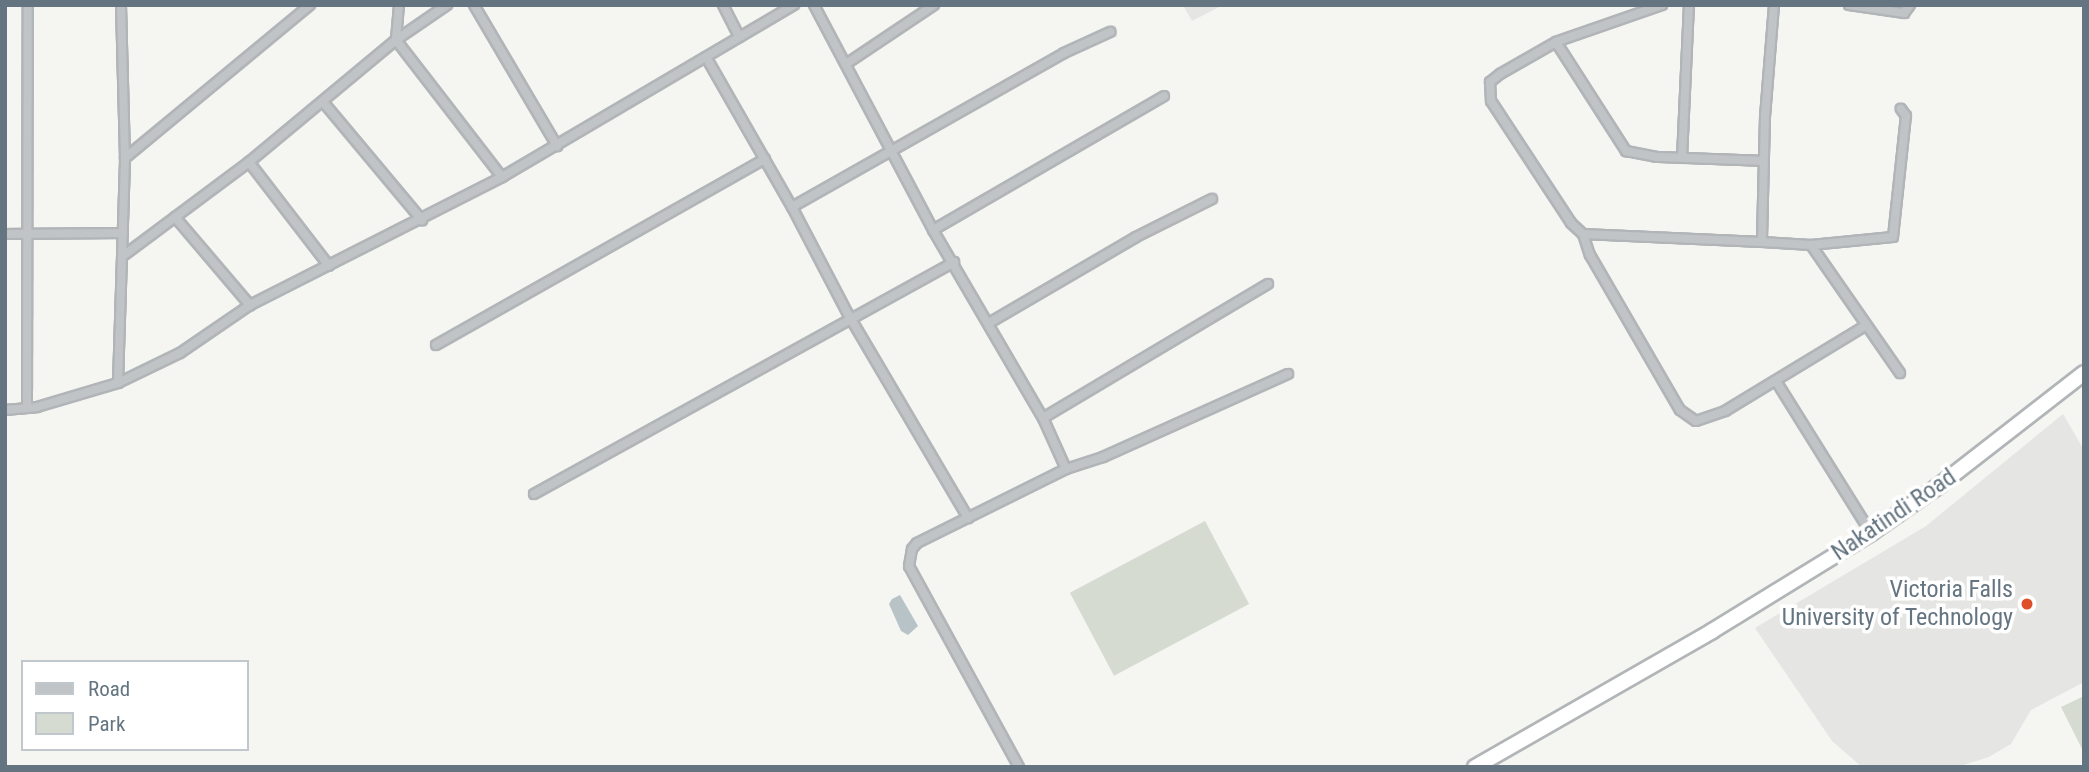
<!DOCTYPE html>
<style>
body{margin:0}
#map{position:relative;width:2089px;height:772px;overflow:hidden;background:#f5f5f1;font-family:"Roboto Condensed",sans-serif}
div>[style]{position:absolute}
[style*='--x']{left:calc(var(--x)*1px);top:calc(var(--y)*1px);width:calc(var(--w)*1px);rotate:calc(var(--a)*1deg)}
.built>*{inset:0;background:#e5e6e4}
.green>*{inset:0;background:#d6dbd2;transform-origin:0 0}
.water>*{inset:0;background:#b7c3c7}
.roads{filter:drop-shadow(2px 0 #b1b5b8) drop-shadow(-2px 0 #b1b5b8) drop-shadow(0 2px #b1b5b8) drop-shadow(0 -2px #b1b5b8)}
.minor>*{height:8px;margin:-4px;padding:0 4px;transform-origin:4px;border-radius:4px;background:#c0c4c7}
.trunk>*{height:14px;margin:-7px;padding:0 7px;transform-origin:7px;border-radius:7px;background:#fff}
.dots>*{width:19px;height:19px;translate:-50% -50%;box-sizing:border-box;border:4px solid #fff;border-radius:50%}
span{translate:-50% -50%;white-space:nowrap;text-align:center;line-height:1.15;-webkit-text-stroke:7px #fff;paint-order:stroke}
.street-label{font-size:24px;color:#647581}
.poi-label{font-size:24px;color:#647581}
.right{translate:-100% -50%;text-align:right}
.frame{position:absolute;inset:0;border:7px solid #647581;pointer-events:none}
.legend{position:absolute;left:21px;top:660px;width:228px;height:91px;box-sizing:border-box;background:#fff;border:2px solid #c1c8cd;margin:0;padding:9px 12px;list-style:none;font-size:21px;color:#647581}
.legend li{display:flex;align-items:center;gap:14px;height:35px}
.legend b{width:35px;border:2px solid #c1c8cd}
</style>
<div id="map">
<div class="built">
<div style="clip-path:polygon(1183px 5px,1223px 5px,1192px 21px)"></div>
<div style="clip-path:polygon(2063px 414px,2084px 450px,2084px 682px,2031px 710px,2011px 744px,1989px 757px,1957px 767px,1862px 767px,1832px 741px,1755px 628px,1926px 526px)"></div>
</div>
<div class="green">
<div style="left:1205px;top:521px;width:94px;height:153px;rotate:62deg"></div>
<div style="clip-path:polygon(2084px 696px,2084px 753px,2061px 707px)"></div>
</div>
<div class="water">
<div style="clip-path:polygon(900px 595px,918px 626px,908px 635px,901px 631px,889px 604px,892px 599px)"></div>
</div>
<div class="roads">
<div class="minor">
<div style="--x:399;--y:5;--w:35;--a:95"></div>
<div style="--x:396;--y:40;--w:173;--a:52.3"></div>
<div style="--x:474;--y:5;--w:164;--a:59.5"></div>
<div style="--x:723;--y:5;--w:36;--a:63"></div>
<div style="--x:814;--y:5;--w:255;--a:62.1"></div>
<div style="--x:933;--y:230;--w:218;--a:59.7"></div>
<div style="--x:1043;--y:418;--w:56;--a:65.7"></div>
<div style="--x:1662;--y:5;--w:112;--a:160.8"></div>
<div style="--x:1556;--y:42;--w:64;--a:150.3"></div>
<div style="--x:1500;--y:74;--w:13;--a:141"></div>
<div style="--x:1490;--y:82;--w:19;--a:87"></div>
<div style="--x:1491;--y:101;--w:146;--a:56.7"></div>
<div style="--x:1571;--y:223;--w:16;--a:43"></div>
<div style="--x:1583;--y:234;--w:179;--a:2.6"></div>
<div style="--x:1774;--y:5;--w:111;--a:94.6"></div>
<div style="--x:1765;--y:116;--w:126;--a:91.4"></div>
<div style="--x:1762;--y:242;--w:49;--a:3.5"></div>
<div style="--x:1811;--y:245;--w:82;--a:-5.6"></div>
<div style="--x:1893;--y:237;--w:122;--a:-83.9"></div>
<div style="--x:1906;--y:116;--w:9;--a:-126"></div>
<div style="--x:1849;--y:5;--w:56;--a:8.3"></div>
<div style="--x:1904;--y:13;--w:10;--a:-53"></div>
<div style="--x:1556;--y:42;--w:130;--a:57.3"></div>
<div style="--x:1626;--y:151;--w:31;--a:11"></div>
<div style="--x:1656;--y:157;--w:107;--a:2.1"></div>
<div style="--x:706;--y:57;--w:173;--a:60.2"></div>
<div style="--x:792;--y:207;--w:121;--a:62.4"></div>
<div style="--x:848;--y:314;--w:237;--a:59.5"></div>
<div style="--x:846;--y:64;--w:106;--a:-33.8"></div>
<div style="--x:324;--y:103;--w:153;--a:50.1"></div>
<div style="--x:125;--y:158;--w:240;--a:-39.6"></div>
<div style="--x:1682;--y:158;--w:153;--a:-87.4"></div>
<div style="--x:249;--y:162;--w:131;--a:52.4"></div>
<div style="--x:792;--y:207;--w:313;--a:-29.5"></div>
<div style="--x:1064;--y:53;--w:51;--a:-24.5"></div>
<div style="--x:175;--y:217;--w:116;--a:49.6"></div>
<div style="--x:933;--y:230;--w:267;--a:-30.1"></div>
<div style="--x:5;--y:234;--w:118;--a:-0.5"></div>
<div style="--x:1583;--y:234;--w:22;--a:72"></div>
<div style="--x:1590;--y:255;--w:179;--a:59.9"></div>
<div style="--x:1680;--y:410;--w:19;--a:35"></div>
<div style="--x:1696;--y:421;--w:31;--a:-19"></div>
<div style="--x:1725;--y:411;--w:164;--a:-31.3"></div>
<div style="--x:1811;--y:245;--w:156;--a:55.2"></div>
<div style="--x:123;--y:256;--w:157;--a:-36.7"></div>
<div style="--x:249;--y:162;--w:191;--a:-39.7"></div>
<div style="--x:396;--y:40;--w:62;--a:-34.5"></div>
<div style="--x:989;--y:323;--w:170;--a:-30.3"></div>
<div style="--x:1136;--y:237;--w:85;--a:-26.6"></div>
<div style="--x:436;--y:345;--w:378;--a:-29.5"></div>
<div style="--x:1776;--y:381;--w:179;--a:58"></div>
<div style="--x:118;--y:383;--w:225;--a:-88.2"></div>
<div style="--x:125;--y:158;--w:153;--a:-91.5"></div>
<div style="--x:27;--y:408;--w:403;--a:-89.9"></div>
<div style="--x:5;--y:410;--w:32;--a:-5"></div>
<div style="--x:37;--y:407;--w:84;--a:-16.5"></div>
<div style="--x:118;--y:383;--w:69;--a:-25.8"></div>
<div style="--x:180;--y:353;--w:85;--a:-34.4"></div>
<div style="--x:250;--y:305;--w:283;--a:-26.9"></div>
<div style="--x:502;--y:177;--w:339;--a:-30.5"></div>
<div style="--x:1043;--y:418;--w:262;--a:-30.8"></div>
<div style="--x:534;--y:494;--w:480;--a:-28.9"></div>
<div style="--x:1019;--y:767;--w:229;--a:-118.7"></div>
<div style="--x:909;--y:566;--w:17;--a:-80"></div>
<div style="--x:912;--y:549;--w:8;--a:-50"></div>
<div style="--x:917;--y:543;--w:166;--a:-26.4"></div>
<div style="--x:1066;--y:469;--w:39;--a:-18"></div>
<div style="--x:1103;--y:457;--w:203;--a:-24.2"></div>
</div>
<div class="trunk">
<div style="--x:1475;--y:767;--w:273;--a:-29.8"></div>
<div style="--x:1712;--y:631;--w:187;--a:-31.6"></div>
<div style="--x:1871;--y:533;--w:84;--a:-34.8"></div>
<div style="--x:1940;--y:485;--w:182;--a:-37.9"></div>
</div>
</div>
<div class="dots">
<div style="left:2027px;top:604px;background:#de4e28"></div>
</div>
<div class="street-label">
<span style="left:1894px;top:515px;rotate:-34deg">Nakatindi Road</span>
</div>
<div class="poi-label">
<span class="right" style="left:2013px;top:604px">Victoria Falls<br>University of Technology</span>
</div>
<div class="frame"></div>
<ul class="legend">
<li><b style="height:9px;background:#c0c4c7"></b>Road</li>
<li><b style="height:19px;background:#d6dbd2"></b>Park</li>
</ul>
</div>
